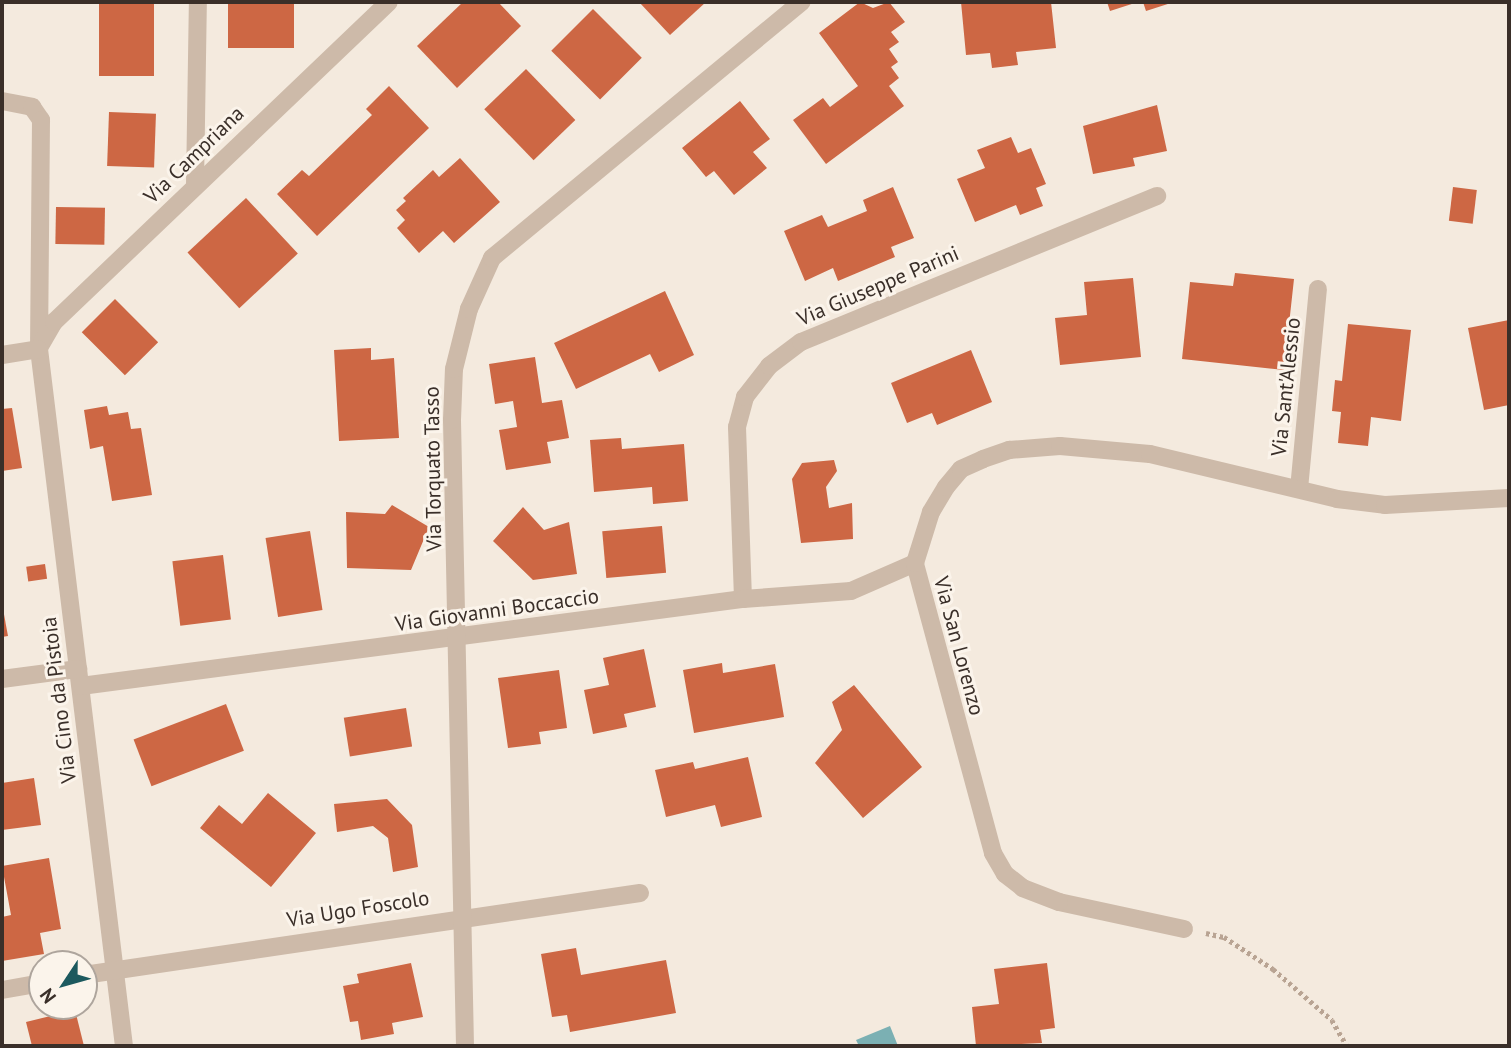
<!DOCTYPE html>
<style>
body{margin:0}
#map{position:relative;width:1511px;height:1048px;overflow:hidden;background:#f4eade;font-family:"PT Sans",sans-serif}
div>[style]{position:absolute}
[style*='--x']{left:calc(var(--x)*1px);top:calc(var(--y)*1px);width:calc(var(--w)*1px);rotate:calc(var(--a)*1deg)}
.water>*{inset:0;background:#7bb0b3}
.building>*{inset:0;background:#cd6744;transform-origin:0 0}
.path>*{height:4.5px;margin-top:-2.25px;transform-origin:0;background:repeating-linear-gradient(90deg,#b9a493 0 3.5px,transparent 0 7px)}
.minor>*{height:18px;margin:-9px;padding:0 9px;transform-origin:9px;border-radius:9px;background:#cdbaa9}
span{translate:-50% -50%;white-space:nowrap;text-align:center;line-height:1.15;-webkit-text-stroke:6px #fbf4eb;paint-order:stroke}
.street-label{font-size:21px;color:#3a2f29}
.frame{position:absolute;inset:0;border:4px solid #3a2f29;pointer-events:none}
.north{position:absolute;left:28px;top:950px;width:70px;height:70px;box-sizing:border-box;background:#fbf4eb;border:2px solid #aea59d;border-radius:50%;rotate:234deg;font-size:19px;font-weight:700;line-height:28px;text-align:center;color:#3a2f29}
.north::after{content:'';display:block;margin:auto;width:24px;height:32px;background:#1c595e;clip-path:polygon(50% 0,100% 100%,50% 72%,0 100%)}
</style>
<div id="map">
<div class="water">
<div style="clip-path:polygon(890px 1026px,898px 1046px,859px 1046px,856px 1040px)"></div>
</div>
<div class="building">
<div style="left:99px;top:2px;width:55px;height:74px"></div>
<div style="left:228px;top:2px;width:66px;height:46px"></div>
<div style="clip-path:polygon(463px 2px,498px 2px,521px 26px,457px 88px,417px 46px)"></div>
<div style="clip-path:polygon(639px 2px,706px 2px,670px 35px)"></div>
<div style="clip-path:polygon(860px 2px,873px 8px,889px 2px,905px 22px,891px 32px,899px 42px,889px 49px,898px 62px,891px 67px,899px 78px,889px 86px,904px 106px,826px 164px,793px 120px,823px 98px,830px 107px,858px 86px,819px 33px)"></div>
<div style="clip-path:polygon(961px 2px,1051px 2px,1056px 48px,1016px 52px,1018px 65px,992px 68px,990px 53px,966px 55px)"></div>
<div style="clip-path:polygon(1107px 2px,1138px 2px,1110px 11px)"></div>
<div style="clip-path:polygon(1143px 2px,1174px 2px,1146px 11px)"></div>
<div style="left:593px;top:9px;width:69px;height:59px;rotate:45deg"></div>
<div style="left:526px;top:69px;width:71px;height:58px;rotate:46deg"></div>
<div style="clip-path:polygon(389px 86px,429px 128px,317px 236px,277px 194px,302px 170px,309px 176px,372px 115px,366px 109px)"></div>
<div style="clip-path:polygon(740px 101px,770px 139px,753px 152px,767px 168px,734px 195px,714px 171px,706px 177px,682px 148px)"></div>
<div style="clip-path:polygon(1157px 105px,1167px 151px,1133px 158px,1135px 166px,1093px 174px,1083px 126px)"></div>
<div style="left:109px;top:112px;width:47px;height:54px;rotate:2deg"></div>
<div style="clip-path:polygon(1011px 137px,1018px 153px,1031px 148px,1046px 184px,1036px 188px,1043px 206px,1020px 215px,1016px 205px,975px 222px,957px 179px,985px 168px,977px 150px)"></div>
<div style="clip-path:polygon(460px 158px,500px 202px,454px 243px,443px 231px,419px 253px,397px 228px,405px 220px,396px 210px,406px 201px,403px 198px,433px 170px,439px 177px)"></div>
<div style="clip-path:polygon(893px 187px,914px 238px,891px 247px,895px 257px,838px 281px,833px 268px,805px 281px,784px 231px,822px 215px,828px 227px,867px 211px,863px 200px)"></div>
<div style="left:1453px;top:187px;width:24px;height:34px;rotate:7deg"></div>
<div style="left:246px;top:198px;width:76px;height:80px;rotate:47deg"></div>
<div style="left:56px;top:207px;width:49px;height:37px;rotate:1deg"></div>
<div style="clip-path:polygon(1235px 273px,1294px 279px,1284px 370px,1182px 359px,1190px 282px,1233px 286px)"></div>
<div style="clip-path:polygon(1133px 278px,1141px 357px,1060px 365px,1055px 318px,1087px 315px,1084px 282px)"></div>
<div style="clip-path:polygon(665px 291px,694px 355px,659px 372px,650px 354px,576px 389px,554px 343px)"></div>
<div style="left:115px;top:299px;width:61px;height:47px;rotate:45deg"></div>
<div style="clip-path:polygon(1509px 320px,1509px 405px,1484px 410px,1468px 328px)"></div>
<div style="clip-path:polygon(1348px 324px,1411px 330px,1401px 421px,1371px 417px,1368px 446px,1338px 443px,1341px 412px,1332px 411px,1335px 380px,1342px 381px)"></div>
<div style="clip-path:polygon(371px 348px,371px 360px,394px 358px,399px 438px,339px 441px,334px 350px)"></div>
<div style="clip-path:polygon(971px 350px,992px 402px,937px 425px,932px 413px,907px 423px,891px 383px)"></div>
<div style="clip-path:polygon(535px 357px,542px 403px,562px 400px,569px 438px,547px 442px,551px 463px,506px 470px,499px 430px,517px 427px,513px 401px,495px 404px,489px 364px)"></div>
<div style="clip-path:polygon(107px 406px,109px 415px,128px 412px,131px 429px,141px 428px,152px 495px,112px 501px,103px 446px,90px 449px,84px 410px)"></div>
<div style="clip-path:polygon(12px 408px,22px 468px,2px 471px,2px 409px)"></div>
<div style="clip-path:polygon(621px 438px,622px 449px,684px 444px,688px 501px,653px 504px,652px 487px,594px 492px,590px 440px)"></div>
<div style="clip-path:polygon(834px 460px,837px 471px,826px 487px,829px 508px,852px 503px,853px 539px,801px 543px,792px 479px,802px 463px)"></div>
<div style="clip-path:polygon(392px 505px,429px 527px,411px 570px,347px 568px,346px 512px,385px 514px)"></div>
<div style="clip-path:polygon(523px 507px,544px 530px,569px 522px,577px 574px,533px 580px,493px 541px)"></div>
<div style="left:662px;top:526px;width:47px;height:60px;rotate:85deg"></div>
<div style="left:310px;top:531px;width:80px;height:45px;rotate:81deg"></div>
<div style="left:223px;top:555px;width:65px;height:51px;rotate:83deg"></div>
<div style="left:45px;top:564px;width:15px;height:19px;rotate:82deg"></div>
<div style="clip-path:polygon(3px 609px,8px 636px,2px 637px,2px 610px)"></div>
<div style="clip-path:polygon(644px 649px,656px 707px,624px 714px,627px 727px,593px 734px,584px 690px,609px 685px,603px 658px)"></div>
<div style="clip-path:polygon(722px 663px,723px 673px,775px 664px,784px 717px,694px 733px,683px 670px)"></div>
<div style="clip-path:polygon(559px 670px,567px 728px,539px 732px,541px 744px,508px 748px,498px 678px)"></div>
<div style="clip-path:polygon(854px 685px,922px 767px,863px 818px,815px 763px,842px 730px,832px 702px)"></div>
<div style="left:226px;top:704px;width:50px;height:99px;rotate:69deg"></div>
<div style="left:406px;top:708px;width:39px;height:63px;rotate:81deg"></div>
<div style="clip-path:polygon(748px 757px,762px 817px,721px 827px,715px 805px,666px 817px,655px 770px,693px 762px,695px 769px)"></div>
<div style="clip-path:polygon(34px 778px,41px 825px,2px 830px,2px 783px)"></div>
<div style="clip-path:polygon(268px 793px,316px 833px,271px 887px,200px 828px,219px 805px,242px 824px)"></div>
<div style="clip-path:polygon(387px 799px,412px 825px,418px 867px,393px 872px,388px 838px,373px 826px,337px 832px,334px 804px)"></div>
<div style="clip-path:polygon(49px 858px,61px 929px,40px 933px,44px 954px,2px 961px,2px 917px,11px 915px,2px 866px)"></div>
<div style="clip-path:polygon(576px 948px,581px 975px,666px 960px,676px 1013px,570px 1032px,567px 1015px,552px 1017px,541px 954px)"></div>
<div style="clip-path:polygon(411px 963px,423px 1017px,392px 1023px,394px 1034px,361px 1040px,358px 1021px,350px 1022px,343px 986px,359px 983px,357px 974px)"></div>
<div style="clip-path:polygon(1047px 963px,1055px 1028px,1040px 1030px,1042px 1043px,976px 1046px,972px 1007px,999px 1004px,994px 969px)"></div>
<div style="clip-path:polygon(75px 1010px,84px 1046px,32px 1046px,26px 1022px)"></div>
</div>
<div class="path">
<div style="--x:1206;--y:933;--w:18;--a:13"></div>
<div style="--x:1224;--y:937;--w:59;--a:33.1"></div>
<div style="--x:1273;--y:969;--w:78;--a:40.8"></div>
<div style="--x:1332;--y:1020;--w:30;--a:60"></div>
</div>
<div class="minor">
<div style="--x:2;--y:101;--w:31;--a:11"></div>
<div style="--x:32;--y:107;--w:16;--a:55"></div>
<div style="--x:41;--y:120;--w:229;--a:90.5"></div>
<div style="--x:39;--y:349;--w:702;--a:83.05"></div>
<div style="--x:195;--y:185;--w:183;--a:-89.1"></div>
<div style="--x:40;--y:346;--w:28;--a:-60"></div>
<div style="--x:54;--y:322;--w:463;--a:-43.7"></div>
<div style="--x:2;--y:355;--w:37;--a:-9"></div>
<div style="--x:1299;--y:489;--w:201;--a:-84.6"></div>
<div style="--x:743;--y:599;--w:172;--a:-92"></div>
<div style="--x:737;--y:427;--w:31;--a:-75"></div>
<div style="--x:745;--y:397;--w:39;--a:-52"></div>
<div style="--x:769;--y:366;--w:40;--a:-37"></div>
<div style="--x:801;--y:342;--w:385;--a:-22.3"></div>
<div style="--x:2;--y:679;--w:77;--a:-7.5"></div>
<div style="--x:81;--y:686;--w:668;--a:-7.49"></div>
<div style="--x:743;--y:599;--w:108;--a:-4.2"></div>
<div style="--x:851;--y:591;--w:70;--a:-23.6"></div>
<div style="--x:1184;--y:929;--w:128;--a:-167.8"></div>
<div style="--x:1059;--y:902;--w:39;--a:-159"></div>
<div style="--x:1023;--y:888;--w:23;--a:-142"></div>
<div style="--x:1005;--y:874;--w:24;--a:-120"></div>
<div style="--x:993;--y:853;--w:300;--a:-105.1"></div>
<div style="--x:915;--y:563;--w:53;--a:-72.6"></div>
<div style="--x:931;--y:512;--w:29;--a:-59"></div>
<div style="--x:946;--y:487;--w:23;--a:-50"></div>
<div style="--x:961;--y:469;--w:24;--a:-24"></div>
<div style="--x:983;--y:459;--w:28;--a:-19"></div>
<div style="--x:1009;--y:450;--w:51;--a:-4.5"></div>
<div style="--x:1060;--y:446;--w:90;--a:5.1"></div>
<div style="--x:1150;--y:454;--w:192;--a:13.5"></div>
<div style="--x:1337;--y:499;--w:48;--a:7.1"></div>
<div style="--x:1385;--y:505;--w:124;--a:-3.2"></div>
<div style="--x:84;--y:975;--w:562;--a:-8.39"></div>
<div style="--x:2;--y:990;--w:41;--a:-9.9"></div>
<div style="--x:465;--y:1046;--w:626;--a:-91.19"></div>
<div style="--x:452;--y:420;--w:51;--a:-87.8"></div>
<div style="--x:454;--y:369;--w:62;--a:-76"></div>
<div style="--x:469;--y:309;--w:56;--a:-65.7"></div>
<div style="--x:492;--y:258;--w:402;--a:-39.6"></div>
</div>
<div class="street-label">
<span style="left:194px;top:155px;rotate:-44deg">Via Campriana</span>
<span style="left:878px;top:286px;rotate:-23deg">Via Giuseppe Parini</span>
<span style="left:1286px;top:387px;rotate:-84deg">Via Sant'Alessio</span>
<span style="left:433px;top:469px;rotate:-91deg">Via Torquato Tasso</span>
<span style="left:497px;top:610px;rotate:-8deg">Via Giovanni Boccaccio</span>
<span style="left:959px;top:646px;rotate:75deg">Via San Lorenzo</span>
<span style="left:59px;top:700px;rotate:-97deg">Via Cino da Pistoia</span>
<span style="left:358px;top:909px;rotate:-9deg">Via Ugo Foscolo</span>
</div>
<div class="frame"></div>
<div class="north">N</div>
</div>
